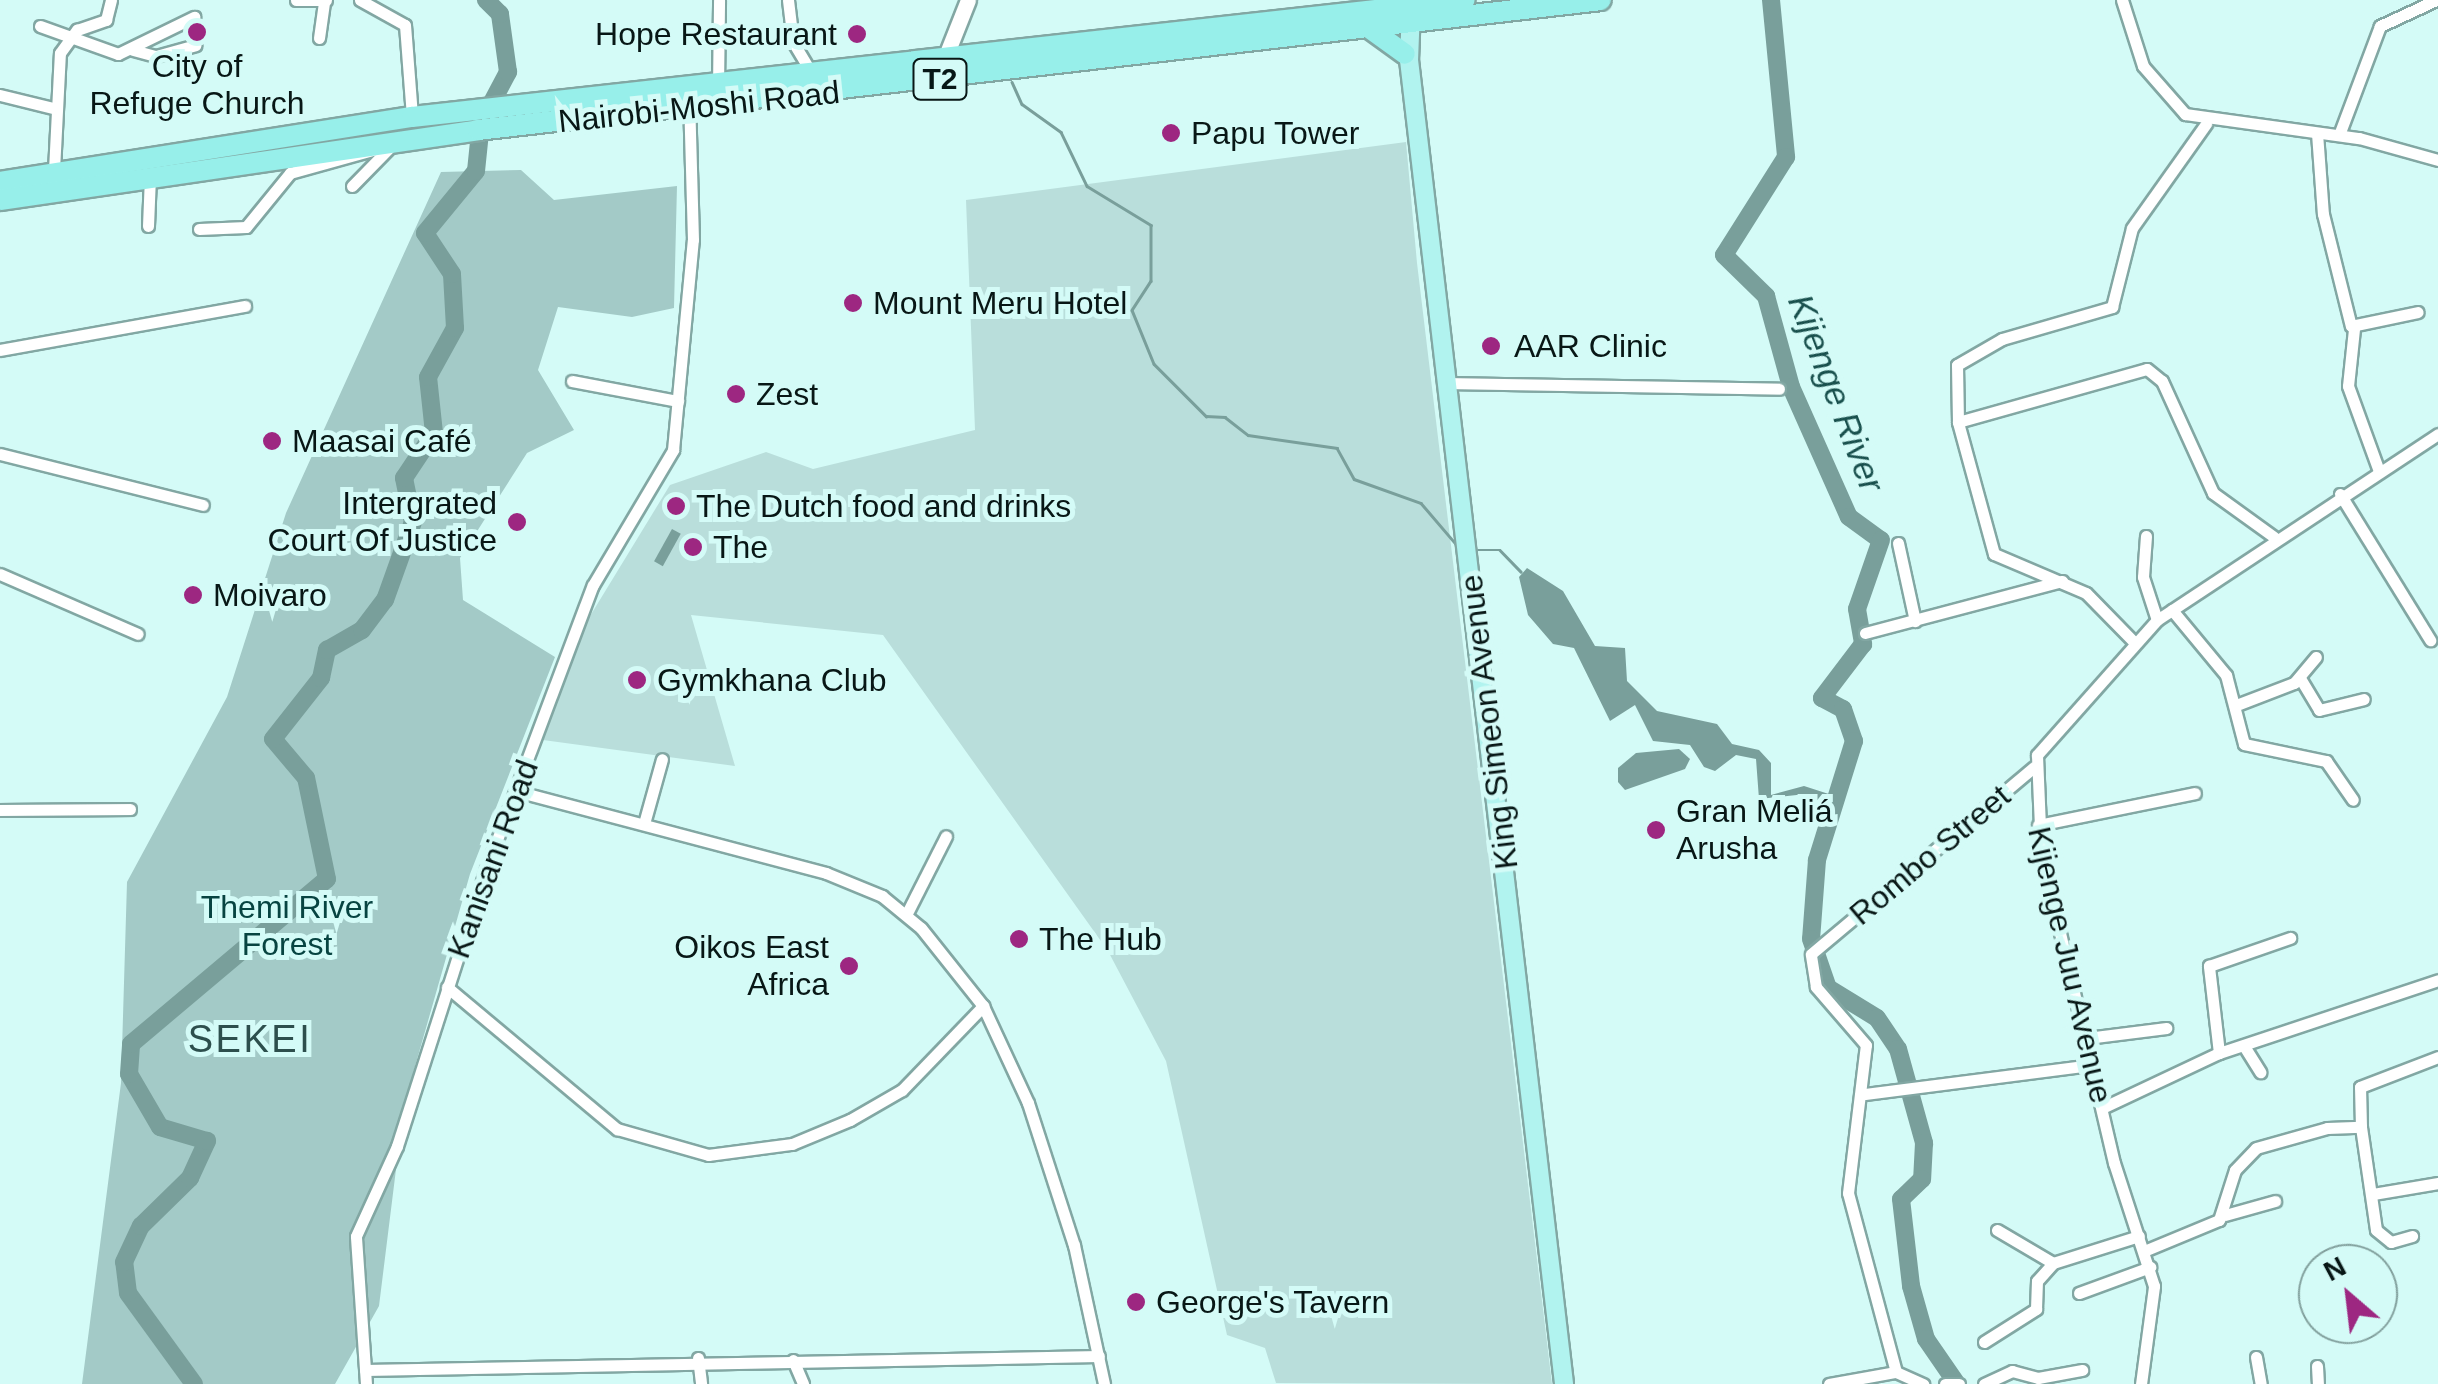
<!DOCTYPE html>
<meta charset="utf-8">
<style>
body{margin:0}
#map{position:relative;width:2438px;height:1384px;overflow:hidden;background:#d4fbf7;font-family:Helvetica,sans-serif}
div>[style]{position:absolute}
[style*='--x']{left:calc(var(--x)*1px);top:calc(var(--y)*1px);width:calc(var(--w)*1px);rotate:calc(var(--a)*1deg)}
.green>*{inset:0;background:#b9dedb}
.forest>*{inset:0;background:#a3cac7}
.water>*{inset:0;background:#799f9b;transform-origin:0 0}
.stream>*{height:2.5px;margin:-1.25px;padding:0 1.25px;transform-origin:1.25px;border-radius:1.25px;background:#799f9b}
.river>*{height:18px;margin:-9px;padding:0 9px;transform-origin:9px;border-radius:9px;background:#799f9b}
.roads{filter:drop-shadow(2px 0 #82a7a3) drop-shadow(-2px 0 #82a7a3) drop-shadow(0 2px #82a7a3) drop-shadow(0 -2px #82a7a3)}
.minor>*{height:11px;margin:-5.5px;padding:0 5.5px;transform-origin:5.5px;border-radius:5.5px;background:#fff}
.tertiary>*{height:15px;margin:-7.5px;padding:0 7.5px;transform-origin:7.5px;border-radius:7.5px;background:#fff}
.primary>*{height:18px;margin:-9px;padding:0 9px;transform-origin:9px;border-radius:9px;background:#b1f3ef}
.trunk>*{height:20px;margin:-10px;padding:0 10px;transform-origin:10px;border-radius:10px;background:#97efea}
.dots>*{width:28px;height:28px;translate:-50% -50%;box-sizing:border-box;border:5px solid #d4fbf7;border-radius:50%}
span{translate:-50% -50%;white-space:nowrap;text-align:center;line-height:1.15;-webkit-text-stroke:10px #d4fbf7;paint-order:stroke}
.shield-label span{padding:2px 8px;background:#d4fbf7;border:2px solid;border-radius:8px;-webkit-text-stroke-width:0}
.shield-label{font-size:30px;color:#081716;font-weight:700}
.poi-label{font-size:32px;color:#081716}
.right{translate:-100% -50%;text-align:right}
.left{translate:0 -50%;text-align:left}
.street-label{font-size:32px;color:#081716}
.park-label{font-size:32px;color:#074441}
.water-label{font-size:35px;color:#19504d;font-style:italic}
.quarter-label{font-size:38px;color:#2d4f4d;letter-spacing:2.5px}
.north{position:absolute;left:2298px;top:1244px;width:100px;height:100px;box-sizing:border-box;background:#d4fbf7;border:2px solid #82a09d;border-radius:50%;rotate:332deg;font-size:28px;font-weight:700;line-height:40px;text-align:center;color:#081716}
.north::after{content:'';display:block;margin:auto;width:35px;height:45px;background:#9d2781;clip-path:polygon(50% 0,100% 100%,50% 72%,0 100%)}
</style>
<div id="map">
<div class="green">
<div style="clip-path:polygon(1406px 142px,1417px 263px,1552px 1384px,1276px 1383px,1265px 1348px,1227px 1335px,1166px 1061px,1108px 951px,883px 635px,691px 615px,735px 766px,543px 740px,587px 621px,670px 485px,766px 452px,813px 469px,975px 430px,966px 200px)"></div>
</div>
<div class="forest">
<div style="clip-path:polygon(521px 170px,554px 200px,677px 186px,674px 308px,632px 317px,558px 307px,538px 370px,574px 430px,527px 453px,460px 558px,463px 600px,555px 657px,470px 874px,404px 1105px,379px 1306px,335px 1384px,82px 1384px,121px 1083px,127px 882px,227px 697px,286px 513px,441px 172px)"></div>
</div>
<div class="water">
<div style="left:672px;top:529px;width:10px;height:37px;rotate:29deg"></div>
<div style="clip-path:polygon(1527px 568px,1563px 591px,1595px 646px,1625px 648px,1627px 681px,1657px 711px,1717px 724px,1732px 744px,1759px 750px,1771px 763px,1771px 795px,1804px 786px,1838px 797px,1838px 811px,1806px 794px,1759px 799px,1756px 759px,1736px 755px,1715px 771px,1704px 767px,1690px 745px,1653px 741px,1635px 705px,1610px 721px,1574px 648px,1553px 644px,1528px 615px,1519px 577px)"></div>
<div style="clip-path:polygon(1679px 749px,1690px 759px,1685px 769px,1625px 790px,1618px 782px,1618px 768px,1636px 753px)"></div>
</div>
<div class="stream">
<div style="--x:1012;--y:82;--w:24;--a:66"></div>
<div style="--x:1022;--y:104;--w:48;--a:35.7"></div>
<div style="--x:1061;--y:132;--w:60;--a:64.3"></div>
<div style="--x:1087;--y:186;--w:75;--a:31.4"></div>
<div style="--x:1151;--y:225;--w:56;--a:90"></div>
<div style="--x:1151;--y:281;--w:35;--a:123"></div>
<div style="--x:1132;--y:310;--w:58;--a:67.8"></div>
<div style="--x:1154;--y:364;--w:74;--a:45"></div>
<div style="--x:1206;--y:416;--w:19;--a:3"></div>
<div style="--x:1225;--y:417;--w:29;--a:38"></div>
<div style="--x:1248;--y:435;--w:90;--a:8.3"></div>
<div style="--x:1337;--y:448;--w:35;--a:61"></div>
<div style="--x:1354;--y:479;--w:71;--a:19.7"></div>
<div style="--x:1421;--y:503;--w:54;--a:49.5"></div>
<div style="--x:1478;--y:550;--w:22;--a:0"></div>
<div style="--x:1500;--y:550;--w:30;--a:46"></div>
</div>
<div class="river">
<div style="--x:1771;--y:0;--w:158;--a:84.5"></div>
<div style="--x:1786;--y:157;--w:116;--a:122.3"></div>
<div style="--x:1724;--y:255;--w:59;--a:44.3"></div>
<div style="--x:1766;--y:296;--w:94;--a:74.6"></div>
<div style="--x:1791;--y:387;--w:142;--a:66"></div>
<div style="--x:1849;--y:517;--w:39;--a:36"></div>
<div style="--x:1881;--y:540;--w:73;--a:109.2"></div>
<div style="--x:1857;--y:609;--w:36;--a:80"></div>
<div style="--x:1863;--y:644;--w:68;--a:127.2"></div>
<div style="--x:1822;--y:698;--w:24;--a:28"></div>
<div style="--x:1843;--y:709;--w:34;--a:71"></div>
<div style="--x:1854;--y:741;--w:125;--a:107.3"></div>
<div style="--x:1817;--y:860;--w:79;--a:94.3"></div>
<div style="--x:1811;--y:939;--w:52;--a:70.9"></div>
<div style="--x:1828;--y:988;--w:57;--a:31.5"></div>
<div style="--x:1877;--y:1018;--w:37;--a:56"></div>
<div style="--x:1898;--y:1049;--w:98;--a:74.5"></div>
<div style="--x:1924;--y:1143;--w:36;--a:93"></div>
<div style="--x:1922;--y:1179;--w:29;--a:136"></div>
<div style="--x:1901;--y:1199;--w:88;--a:83.4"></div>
<div style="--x:1911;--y:1286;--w:55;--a:74.2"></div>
<div style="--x:1926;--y:1339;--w:55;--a:55.4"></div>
<div style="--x:194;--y:1384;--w:112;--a:-126"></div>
<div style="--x:128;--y:1293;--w:31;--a:-97"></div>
<div style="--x:124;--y:1262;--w:40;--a:-65"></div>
<div style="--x:141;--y:1226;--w:69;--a:-44.4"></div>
<div style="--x:190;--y:1178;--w:41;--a:-65.3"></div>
<div style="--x:207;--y:1141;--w:49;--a:-163.4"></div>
<div style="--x:160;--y:1127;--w:61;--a:-120.3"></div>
<div style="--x:129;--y:1074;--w:30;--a:-86"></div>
<div style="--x:131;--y:1044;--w:256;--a:-40.1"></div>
<div style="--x:327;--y:879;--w:103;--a:-101.7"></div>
<div style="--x:306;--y:778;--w:51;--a:-130.2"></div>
<div style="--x:273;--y:739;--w:78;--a:-51.8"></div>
<div style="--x:321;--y:678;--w:29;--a:-78"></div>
<div style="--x:327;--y:650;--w:40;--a:-29.7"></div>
<div style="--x:362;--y:630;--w:38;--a:-53"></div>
<div style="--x:385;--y:600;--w:83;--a:-70.3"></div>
<div style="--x:413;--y:522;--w:45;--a:-101.6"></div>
<div style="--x:404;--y:478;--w:54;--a:-56.3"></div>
<div style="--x:434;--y:433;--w:56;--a:-96.1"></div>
<div style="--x:428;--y:377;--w:56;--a:-61.1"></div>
<div style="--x:455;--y:328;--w:54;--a:-93.2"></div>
<div style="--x:452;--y:274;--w:49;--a:-123.4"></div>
<div style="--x:425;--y:233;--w:80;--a:-50.6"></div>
<div style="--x:476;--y:171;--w:48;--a:-84.1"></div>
<div style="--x:481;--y:123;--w:58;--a:-62.1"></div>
<div style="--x:508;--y:72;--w:59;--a:-97.9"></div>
<div style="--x:500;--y:14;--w:20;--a:-135"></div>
</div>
<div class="roads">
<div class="minor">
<div style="--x:296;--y:0;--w:30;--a:0"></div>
<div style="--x:360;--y:0;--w:51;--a:29.1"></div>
<div style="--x:405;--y:25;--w:92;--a:85.6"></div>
<div style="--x:788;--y:0;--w:42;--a:83.2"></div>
<div style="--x:793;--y:42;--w:37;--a:59"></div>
<div style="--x:2122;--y:0;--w:69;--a:72.3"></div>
<div style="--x:2143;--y:66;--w:64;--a:48.8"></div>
<div style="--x:2185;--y:114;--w:176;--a:7.9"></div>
<div style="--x:2359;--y:138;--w:82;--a:15.6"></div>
<div style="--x:40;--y:26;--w:83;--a:19.7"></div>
<div style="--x:118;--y:54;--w:85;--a:-26"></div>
<div style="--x:319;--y:38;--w:37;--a:-82"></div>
<div style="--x:133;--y:50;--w:24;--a:15"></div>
<div style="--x:156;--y:56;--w:41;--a:-15.4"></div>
<div style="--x:718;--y:87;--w:87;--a:-89.3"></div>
<div style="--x:0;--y:95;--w:55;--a:13.8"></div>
<div style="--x:2317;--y:133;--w:81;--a:85.8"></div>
<div style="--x:2323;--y:214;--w:115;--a:76"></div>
<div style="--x:2351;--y:326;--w:68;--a:-11.8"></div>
<div style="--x:2339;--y:135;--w:116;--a:-69.4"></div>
<div style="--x:2380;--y:26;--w:62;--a:-24.9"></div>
<div style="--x:54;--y:170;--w:117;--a:-87.1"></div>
<div style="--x:60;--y:53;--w:29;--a:-54"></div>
<div style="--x:77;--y:30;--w:31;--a:-19"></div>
<div style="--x:106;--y:20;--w:21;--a:-76"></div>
<div style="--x:352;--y:186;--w:64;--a:-45.6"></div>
<div style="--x:148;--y:226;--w:50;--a:-87.7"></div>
<div style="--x:199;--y:229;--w:47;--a:-2.4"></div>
<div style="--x:246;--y:227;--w:70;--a:-50.8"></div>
<div style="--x:290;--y:173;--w:98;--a:-15.5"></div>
<div style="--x:2354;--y:329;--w:57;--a:96"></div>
<div style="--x:2348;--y:386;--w:90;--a:70"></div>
<div style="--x:0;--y:350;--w:249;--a:-10.2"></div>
<div style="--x:572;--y:381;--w:108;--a:10.7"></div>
<div style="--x:1450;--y:383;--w:329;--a:1"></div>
<div style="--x:1958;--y:422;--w:196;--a:-15.7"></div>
<div style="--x:2147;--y:369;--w:19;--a:39"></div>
<div style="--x:2162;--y:381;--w:123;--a:65.5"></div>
<div style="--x:2213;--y:493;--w:75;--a:35.8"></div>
<div style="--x:0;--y:454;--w:209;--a:14.1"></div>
<div style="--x:2340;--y:494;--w:172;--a:58.3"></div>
<div style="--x:2146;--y:536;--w:41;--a:94.2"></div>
<div style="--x:2143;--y:577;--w:45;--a:72"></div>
<div style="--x:1898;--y:543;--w:80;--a:77.7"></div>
<div style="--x:0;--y:574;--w:150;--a:23.5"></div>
<div style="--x:2172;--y:610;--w:85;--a:50.3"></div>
<div style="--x:2226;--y:675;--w:71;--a:75.4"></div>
<div style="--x:2244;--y:744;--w:84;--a:11.7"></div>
<div style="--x:2326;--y:761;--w:47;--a:55.3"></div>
<div style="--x:1865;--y:633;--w:204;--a:-14.8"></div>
<div style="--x:2133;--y:641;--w:67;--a:-134.4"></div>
<div style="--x:2086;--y:593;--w:100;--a:-157"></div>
<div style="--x:1994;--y:554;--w:137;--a:-105.3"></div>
<div style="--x:1958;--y:422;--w:57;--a:-91"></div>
<div style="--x:1957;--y:365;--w:52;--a:-30"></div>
<div style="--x:2002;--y:339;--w:115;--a:-16.2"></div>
<div style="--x:2112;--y:307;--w:81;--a:-75.8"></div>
<div style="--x:2132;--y:228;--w:128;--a:-54.6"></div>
<div style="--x:2300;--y:678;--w:37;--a:59"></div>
<div style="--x:2319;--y:710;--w:46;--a:-13.7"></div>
<div style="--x:2239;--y:704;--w:59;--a:-20.9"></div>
<div style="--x:2294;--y:683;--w:34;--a:-50"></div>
<div style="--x:516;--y:791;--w:321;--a:14.8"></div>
<div style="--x:826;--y:873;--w:61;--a:22.3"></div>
<div style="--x:882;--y:896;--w:50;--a:39.4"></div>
<div style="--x:921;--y:928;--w:100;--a:51.5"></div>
<div style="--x:983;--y:1006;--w:107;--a:65.1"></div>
<div style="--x:1028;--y:1103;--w:149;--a:72.1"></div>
<div style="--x:1074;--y:1245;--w:142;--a:77.8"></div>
<div style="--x:0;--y:810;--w:130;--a:-0.4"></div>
<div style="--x:645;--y:820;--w:63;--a:-74.4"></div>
<div style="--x:2038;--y:825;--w:160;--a:-11.5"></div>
<div style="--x:907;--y:913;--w:86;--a:-63.1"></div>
<div style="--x:447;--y:987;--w:222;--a:39.9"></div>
<div style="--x:617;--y:1129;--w:95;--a:15.9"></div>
<div style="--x:708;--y:1155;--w:85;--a:-7.5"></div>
<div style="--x:792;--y:1144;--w:63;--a:-22.5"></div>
<div style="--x:850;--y:1120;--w:60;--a:-30"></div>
<div style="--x:902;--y:1090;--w:117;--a:-46"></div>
<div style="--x:2087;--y:1038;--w:80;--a:-7.2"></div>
<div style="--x:2244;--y:1046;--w:31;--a:58"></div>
<div style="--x:2219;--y:1053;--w:88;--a:-96.6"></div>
<div style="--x:2209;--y:966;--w:86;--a:-19.1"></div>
<div style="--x:1865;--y:1094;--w:229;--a:-7.3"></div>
<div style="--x:2102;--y:1108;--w:129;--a:-25.2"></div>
<div style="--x:2219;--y:1053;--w:231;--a:-18.4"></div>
<div style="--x:2361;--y:1127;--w:40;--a:-91.4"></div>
<div style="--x:2360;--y:1087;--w:84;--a:-21"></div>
<div style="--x:2373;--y:1194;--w:66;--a:-9.6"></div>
<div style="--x:2225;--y:1215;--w:52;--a:-15.6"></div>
<div style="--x:1997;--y:1230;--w:65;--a:30.5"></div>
<div style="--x:2053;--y:1263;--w:90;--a:-17.4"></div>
<div style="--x:2144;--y:1251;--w:81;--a:-22.5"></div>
<div style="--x:2219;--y:1220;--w:52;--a:-72.3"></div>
<div style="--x:2235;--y:1170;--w:30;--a:-46"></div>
<div style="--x:2256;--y:1148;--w:74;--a:-15.7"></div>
<div style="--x:2327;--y:1128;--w:34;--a:-2"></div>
<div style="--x:2361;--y:1127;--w:104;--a:81.7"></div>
<div style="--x:2376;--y:1230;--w:19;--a:39"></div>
<div style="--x:2391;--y:1242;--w:22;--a:-16"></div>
<div style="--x:2079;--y:1293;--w:76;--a:-20.1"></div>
<div style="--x:1984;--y:1342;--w:62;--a:-32.4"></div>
<div style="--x:2036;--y:1309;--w:28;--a:-88"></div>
<div style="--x:2037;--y:1281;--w:24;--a:-48"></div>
<div style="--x:2256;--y:1357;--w:27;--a:80"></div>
<div style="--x:698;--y:1358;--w:26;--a:83"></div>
<div style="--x:793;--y:1360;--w:26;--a:67"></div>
<div style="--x:2317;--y:1366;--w:18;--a:87"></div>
<div style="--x:365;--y:1370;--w:734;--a:-1.09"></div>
<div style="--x:1896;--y:1372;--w:185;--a:-105"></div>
<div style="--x:1848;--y:1193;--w:149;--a:-83.1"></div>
<div style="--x:1866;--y:1045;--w:77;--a:-130.8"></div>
<div style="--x:1816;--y:987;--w:33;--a:-99"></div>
<div style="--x:1811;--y:954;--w:291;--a:-40"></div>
<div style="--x:366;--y:1384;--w:148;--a:-93.9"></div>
<div style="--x:356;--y:1236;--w:99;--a:-65.5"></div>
<div style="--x:397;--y:1146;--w:291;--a:-72.2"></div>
<div style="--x:486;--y:869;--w:303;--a:-69.4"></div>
<div style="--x:593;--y:585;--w:157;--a:-59.3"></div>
<div style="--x:673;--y:450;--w:211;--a:-84.6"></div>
<div style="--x:693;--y:240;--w:140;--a:-91.6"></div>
<div style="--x:1829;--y:1384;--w:68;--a:-10.2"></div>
<div style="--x:1896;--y:1372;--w:30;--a:24"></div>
<div style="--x:1945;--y:1384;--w:14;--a:0"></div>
<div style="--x:1984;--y:1384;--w:31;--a:-25"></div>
<div style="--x:2012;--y:1371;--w:27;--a:15"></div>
<div style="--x:2038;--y:1378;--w:45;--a:-10.3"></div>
<div style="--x:2141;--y:1384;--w:99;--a:-82.4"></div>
<div style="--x:2154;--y:1286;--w:129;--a:-108"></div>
<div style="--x:2114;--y:1163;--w:320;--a:-103.2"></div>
<div style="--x:2041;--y:851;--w:96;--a:-92.4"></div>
<div style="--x:2037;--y:755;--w:181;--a:-48.4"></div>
<div style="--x:2157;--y:620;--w:337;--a:-33.5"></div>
</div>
<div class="tertiary">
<div style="--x:945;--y:58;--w:62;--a:-68.4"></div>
</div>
<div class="primary">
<div style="--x:1411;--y:9;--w:51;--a:92.2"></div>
<div style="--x:1409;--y:60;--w:1333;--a:83.32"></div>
</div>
<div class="trunk">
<div style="--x:1369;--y:28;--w:44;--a:35.8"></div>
<div style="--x:0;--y:182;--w:417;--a:-9"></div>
<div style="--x:412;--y:117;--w:1059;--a:-6.34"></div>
<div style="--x:0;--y:200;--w:483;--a:-8.3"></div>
<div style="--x:478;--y:130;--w:1130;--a:-6.6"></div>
</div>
</div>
<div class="dots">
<div style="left:197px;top:32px;background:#9d2781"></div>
<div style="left:857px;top:34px;background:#9d2781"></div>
<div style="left:1171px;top:133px;background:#9d2781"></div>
<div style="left:853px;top:303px;background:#9d2781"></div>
<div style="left:1491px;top:346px;background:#9d2781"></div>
<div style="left:736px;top:394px;background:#9d2781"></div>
<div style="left:272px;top:441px;background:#9d2781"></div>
<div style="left:676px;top:506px;background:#9d2781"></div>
<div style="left:517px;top:522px;background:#9d2781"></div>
<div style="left:693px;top:547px;background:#9d2781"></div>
<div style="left:193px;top:595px;background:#9d2781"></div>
<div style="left:637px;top:680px;background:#9d2781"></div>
<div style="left:1656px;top:830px;background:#9d2781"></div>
<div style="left:1019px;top:939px;background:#9d2781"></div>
<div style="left:849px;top:966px;background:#9d2781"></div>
<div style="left:1136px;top:1302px;background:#9d2781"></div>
</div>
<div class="shield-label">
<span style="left:940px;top:79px">T2</span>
</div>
<div class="poi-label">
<span class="right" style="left:837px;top:34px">Hope Restaurant</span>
<span style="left:197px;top:85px">City of<br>Refuge Church</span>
<span class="left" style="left:1191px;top:133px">Papu Tower</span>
<span class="left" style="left:873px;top:303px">Mount Meru Hotel</span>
<span class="left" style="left:1514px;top:346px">AAR Clinic</span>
<span class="left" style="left:756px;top:394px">Zest</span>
<span class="left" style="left:292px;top:441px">Maasai Café</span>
<span class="right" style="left:497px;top:522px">Intergrated<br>Court Of Justice</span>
<span class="left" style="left:696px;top:506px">The Dutch food and drinks</span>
<span class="left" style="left:713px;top:547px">The</span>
<span class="left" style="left:213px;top:595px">Moivaro</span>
<span class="left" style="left:657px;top:680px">Gymkhana Club</span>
<span class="left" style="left:1676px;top:830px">Gran Meliá<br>Arusha</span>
<span class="left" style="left:1039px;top:939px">The Hub</span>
<span class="right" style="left:829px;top:966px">Oikos East<br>Africa</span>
<span class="left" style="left:1156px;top:1302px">George's Tavern</span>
</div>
<div class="street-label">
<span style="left:699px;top:107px;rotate:-6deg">Nairobi-Moshi Road</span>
<span style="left:1489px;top:722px;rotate:-97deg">King Simeon Avenue</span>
<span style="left:1930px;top:855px;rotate:-40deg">Rombo Street</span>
<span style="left:493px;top:859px;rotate:-70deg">Kanisani Road</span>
<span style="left:2070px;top:965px;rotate:77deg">Kijenge Juu Avenue</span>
</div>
<div class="park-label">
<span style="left:287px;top:926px">Themi River<br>Forest</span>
</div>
<div class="water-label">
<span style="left:1836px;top:393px;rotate:69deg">Kijenge River</span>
</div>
<div class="quarter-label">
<span style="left:250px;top:1040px">SEKEI</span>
</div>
<div class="north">N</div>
</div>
